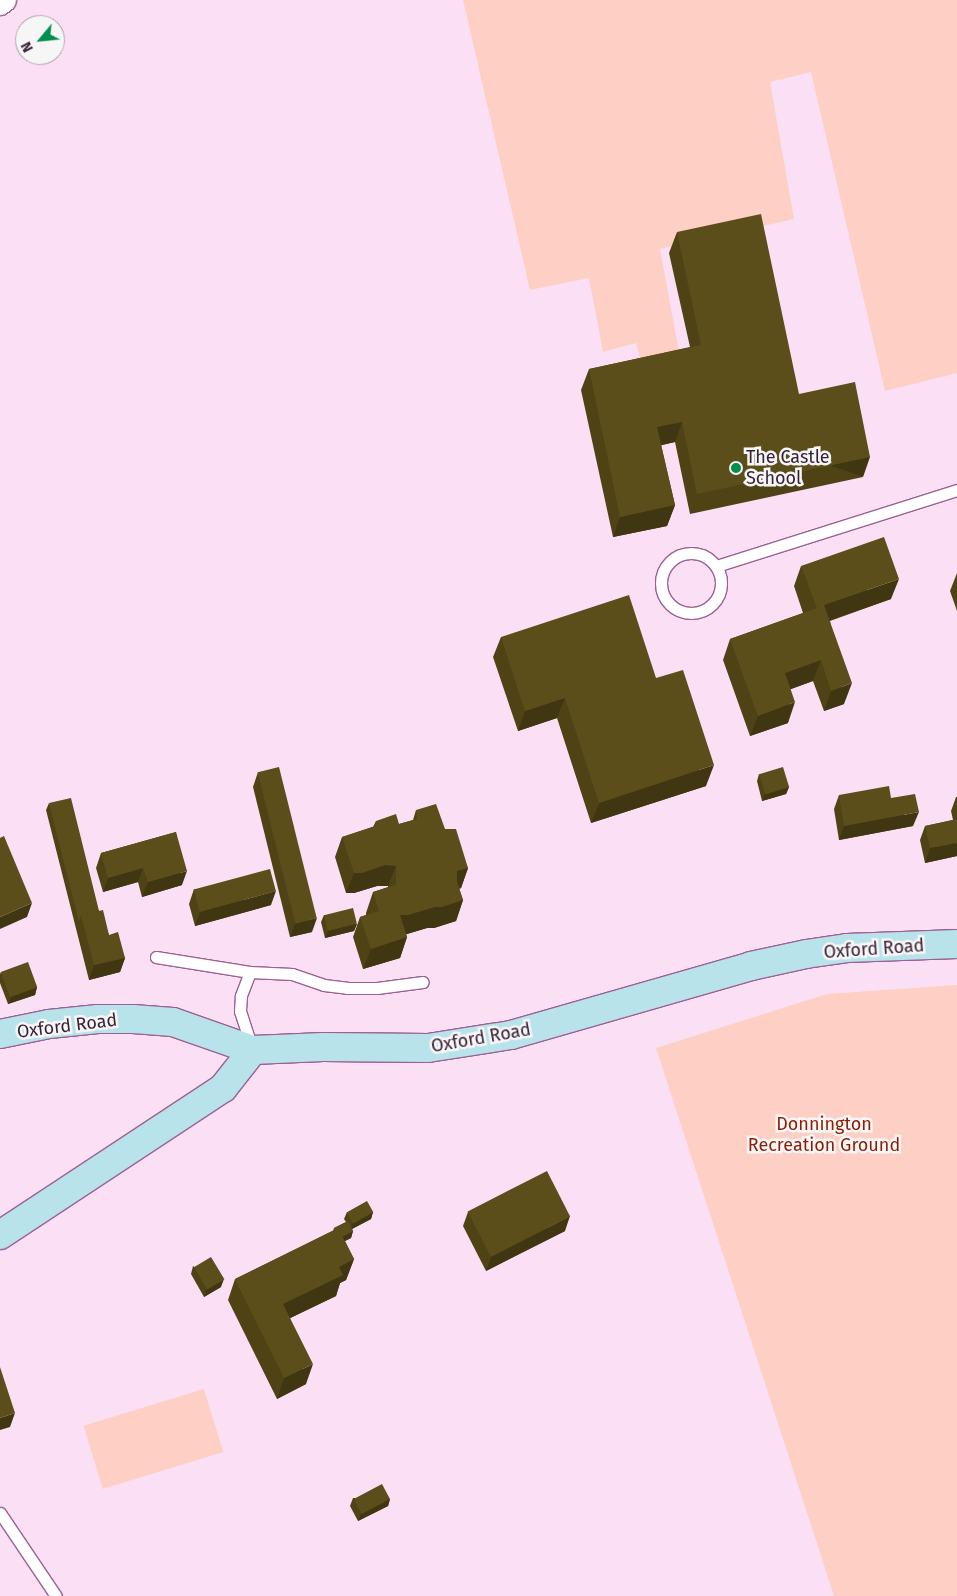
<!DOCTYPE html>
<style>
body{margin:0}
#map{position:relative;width:957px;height:1596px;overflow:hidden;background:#fbe0f5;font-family:"Fira Sans",sans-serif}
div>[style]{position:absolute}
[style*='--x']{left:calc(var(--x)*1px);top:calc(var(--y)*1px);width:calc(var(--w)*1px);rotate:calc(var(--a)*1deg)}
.green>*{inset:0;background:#fecfc4;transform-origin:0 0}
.roads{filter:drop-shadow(1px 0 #9c6192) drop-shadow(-1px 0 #9c6192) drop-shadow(0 1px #9c6192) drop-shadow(0 -1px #9c6192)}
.lane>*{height:11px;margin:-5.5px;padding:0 5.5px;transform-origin:5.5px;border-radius:5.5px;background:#fff}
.lane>.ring{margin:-5.5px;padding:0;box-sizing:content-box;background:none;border:11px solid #fff;border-radius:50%}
.street>*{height:24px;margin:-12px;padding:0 12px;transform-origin:12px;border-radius:12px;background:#fff}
.secondary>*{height:28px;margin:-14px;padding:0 14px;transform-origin:14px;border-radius:14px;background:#b8e3ea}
.wall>*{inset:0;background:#4f4316}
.shaded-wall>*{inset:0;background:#403712;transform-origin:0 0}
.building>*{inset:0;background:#5c4e1a;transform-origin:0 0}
.dots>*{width:14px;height:14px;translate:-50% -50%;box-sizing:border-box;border:2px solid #f6f6f6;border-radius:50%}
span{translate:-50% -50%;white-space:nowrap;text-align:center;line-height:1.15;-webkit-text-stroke:5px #f6f6f6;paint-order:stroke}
.poi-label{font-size:18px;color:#381f34}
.left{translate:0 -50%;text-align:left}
.street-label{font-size:18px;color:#381f34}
.park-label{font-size:18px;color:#8d1e04}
.north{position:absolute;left:15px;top:15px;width:50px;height:50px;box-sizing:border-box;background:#f6f6f6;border:1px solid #aaa0a8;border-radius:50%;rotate:242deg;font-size:14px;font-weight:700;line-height:20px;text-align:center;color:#381f34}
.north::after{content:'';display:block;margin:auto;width:18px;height:22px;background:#028e4c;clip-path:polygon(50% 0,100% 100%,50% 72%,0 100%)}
</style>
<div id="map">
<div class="green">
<div style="clip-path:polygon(463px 0,957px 0,957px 373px,885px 391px,811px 72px,770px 82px,794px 219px,660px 249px,682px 368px,645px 376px,636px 343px,603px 352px,589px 278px,530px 290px)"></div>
<div style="clip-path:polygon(957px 985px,957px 1596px,834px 1596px,656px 1048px,827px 994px)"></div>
<div style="left:204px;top:1389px;width:66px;height:126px;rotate:73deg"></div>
</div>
<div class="roads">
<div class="lane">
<div class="ring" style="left:661px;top:553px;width:49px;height:49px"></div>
<div style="--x:716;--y:566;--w:253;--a:-17.5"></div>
<div style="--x:156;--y:957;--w:95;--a:9.1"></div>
<div style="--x:250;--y:972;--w:42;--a:2.7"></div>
<div style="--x:292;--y:974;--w:34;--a:19"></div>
<div style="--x:324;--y:985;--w:23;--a:7"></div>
<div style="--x:347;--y:988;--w:30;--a:0"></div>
<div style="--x:377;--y:988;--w:46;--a:-7.4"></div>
<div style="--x:250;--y:972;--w:26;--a:111"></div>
<div style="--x:241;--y:996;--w:15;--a:94"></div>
<div style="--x:240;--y:1011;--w:39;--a:72"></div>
<div style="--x:0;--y:1513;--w:100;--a:56"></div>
</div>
<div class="street">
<div style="--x:0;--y:3;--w:5;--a:-37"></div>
</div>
<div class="secondary">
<div style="--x:0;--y:1034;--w:50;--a:-11.5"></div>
<div style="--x:49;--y:1024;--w:49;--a:-5.8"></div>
<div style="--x:98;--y:1019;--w:35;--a:0"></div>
<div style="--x:133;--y:1019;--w:40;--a:4.3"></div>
<div style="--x:173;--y:1022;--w:85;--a:19.3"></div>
<div style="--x:253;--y:1050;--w:70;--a:-2.5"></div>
<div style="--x:323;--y:1047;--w:105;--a:0.5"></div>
<div style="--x:428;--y:1048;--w:84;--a:-8.9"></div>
<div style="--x:511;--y:1035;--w:250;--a:-16"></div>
<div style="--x:751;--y:966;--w:56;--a:-12.3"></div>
<div style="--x:806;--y:954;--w:41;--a:-8.3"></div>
<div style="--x:847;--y:948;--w:110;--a:-2.1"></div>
<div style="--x:0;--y:1235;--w:267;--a:-33.4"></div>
<div style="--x:223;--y:1088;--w:48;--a:-51.7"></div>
</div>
</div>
<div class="wall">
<div style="clip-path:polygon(677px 232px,799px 394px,863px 477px,690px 514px,675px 442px,661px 445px,675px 505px,667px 526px,613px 537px,581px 390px,589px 369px,690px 347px,669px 253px)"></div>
<div style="clip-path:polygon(801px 566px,891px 599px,830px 621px,844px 704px,824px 711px,813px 681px,790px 689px,788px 723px,750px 736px,723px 660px,730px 639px,803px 613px,794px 586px)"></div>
<div style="clip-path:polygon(957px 573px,957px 611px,950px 591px)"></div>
<div style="clip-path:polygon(501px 637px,656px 678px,706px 786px,591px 823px,557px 718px,518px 731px,493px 657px)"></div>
<div style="clip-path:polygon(258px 772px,312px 932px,290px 937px,253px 787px)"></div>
<div style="clip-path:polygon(759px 774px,789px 787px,786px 794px,762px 801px,757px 781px)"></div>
<div style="clip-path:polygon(839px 795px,891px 798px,913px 826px,839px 840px,834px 809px)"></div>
<div style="clip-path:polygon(956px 797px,957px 797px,957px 856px,925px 863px,920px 840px,925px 826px,953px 820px,951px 811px)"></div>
<div style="clip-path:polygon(49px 803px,99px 911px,109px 935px,125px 958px,120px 972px,89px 980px,46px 810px)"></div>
<div style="clip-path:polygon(416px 810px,445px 829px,468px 868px,461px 888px,459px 889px,463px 900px,456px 921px,434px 928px,427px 928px,406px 934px,407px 937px,400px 958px,363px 969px,353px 937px,360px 917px,366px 915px,366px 913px,373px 892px,388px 887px,388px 886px,377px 886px,354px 893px,346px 893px,335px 857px,342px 837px,373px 827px,376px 821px,399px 824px,413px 820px)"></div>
<div style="clip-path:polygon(176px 832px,182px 885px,142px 897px,138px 882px,103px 892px,96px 868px,101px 853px)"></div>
<div style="clip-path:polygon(194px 889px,271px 905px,195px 926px,189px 904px)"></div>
<div style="clip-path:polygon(324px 915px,357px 924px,354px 931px,325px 938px,321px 922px)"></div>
<div style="clip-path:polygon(1px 972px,37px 987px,35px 995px,8px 1004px,0 983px,0 974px)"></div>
<div style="clip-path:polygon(347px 1212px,373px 1212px,371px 1219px,352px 1229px,353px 1231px,351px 1238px,345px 1241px,354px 1259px,346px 1280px,340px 1283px,336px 1296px,290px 1318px,306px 1384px,277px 1399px,228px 1300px,235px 1279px,333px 1231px,334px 1228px,346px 1222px,344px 1219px)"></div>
<div style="clip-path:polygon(468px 1212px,565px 1231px,486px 1271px,463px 1226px)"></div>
<div style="clip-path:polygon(193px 1266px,221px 1287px,204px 1297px,191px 1274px)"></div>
<div style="clip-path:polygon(353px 1498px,390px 1499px,388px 1506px,358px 1521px,350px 1506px)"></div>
</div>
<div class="shaded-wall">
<div style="clip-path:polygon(682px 422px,675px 442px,650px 448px,657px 427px)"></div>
<div style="left:870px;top:457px;width:21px;height:177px;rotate:109deg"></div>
<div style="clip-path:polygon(675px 505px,667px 526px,613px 537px,620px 517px)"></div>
<div style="clip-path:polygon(899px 579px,891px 599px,816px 625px,824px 605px)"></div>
<div style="clip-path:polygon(821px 660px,813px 681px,778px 694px,785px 673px)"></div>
<div style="clip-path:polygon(852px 683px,844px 704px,824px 711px,831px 691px)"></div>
<div style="clip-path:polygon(565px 698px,557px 718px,518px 731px,525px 711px)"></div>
<div style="clip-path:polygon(795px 702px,788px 723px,750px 736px,758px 716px)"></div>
<div style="clip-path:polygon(714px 765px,706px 786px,591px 823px,599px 803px)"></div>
<div style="clip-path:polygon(789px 787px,786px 794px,762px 801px,765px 793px)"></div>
<div style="clip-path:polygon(919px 812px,913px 826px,839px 840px,844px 826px)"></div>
<div style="clip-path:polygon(957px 843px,957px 856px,925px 863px,930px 848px)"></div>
<div style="clip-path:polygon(385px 865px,396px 866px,388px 886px,377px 886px,354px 893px,346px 893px,354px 873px)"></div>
<div style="clip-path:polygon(143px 868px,138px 882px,103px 892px,108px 878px)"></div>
<div style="clip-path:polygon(468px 868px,461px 888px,450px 892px,457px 871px)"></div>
<div style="clip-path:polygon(187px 871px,182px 885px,142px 897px,148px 882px)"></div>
<div style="clip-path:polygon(276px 891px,271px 905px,195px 926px,200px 912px)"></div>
<div style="clip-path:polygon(463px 900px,456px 921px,434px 928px,427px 928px,401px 936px,400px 915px)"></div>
<div style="clip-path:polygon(32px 903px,27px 917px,0 929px,0 917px)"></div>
<div style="clip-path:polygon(317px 918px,312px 932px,290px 937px,295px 923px)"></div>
<div style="clip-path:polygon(357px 924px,354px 931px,325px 938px,328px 931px)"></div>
<div style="clip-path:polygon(407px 937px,400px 958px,363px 969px,371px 949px)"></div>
<div style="clip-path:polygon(125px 958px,120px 972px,89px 980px,94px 965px)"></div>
<div style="clip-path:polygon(37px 987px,35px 995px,8px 1004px,11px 997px)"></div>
<div style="clip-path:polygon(373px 1212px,371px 1219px,350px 1230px,353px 1223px)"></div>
<div style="clip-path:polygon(570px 1216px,565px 1231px,486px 1271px,491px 1257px)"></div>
<div style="clip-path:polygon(353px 1231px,351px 1238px,337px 1245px,340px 1238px)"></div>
<div style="clip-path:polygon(354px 1259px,346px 1280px,340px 1283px,336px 1296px,276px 1325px,283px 1304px,339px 1267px)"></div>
<div style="clip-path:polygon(224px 1279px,221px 1287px,204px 1297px,207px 1289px)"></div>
<div style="clip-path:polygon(313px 1364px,306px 1384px,277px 1399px,284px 1378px)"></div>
<div style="clip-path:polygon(15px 1413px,10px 1427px,0 1430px,0 1418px)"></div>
<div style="clip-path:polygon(390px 1499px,388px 1506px,358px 1521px,361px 1514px)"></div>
</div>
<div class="building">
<div style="clip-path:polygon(761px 214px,799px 394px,855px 382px,870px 457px,697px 494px,682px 422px,657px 427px,675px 505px,620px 517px,589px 369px,701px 345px,677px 232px)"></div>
<div style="clip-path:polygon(884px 537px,899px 579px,824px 605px,852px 683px,831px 691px,821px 660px,785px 673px,795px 702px,758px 716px,730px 639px,817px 608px,801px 566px)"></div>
<div style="clip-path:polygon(629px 595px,656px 678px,683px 670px,714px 765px,599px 803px,565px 698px,525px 711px,501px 637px)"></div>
<div style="left:279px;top:767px;width:156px;height:22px;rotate:76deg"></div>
<div style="left:783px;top:767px;width:21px;height:25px;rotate:73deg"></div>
<div style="clip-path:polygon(889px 786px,891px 798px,915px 794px,919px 812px,844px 826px,839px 795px)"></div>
<div style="clip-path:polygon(71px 798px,99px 911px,81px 915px,79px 922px,49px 803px)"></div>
<div style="clip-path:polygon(436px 804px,445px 829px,456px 829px,468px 868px,457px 871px,457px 881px,463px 900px,442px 907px,435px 907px,408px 915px,400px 915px,407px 937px,371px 949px,360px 917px,379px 911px,373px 892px,396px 885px,396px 866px,385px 865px,362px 873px,354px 873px,342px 837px,375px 826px,376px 821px,396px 814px,399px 824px,417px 819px,416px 810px)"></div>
<div style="clip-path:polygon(957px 819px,957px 843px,930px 848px,925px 826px)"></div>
<div style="clip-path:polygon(176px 832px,187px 871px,148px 882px,143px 868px,108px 878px,101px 853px)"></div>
<div style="clip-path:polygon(4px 836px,32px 903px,0 917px,0 838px)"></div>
<div style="left:270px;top:869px;width:23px;height:79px;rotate:75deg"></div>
<div style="left:353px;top:908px;width:16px;height:30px;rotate:76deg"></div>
<div style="clip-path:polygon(103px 910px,109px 935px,118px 932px,125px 958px,94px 965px,81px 915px)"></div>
<div style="left:28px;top:962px;width:27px;height:29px;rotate:70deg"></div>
<div style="left:547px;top:1171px;width:51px;height:89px;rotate:63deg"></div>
<div style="left:367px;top:1201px;width:13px;height:23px;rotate:61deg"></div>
<div style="clip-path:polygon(348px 1221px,353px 1231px,342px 1237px,338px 1228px,335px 1230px,334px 1228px)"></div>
<div style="clip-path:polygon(338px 1228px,354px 1259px,339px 1267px,343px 1275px,283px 1304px,313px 1364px,284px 1378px,235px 1279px)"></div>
<div style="left:211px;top:1257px;width:26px;height:20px;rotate:59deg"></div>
<div style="clip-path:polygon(0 1367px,15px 1413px,0 1418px)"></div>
<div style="left:382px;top:1484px;width:17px;height:32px;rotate:62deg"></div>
</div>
<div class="dots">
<div style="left:736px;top:468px;background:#028e4c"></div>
</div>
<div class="poi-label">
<span class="left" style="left:746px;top:468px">The Castle<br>School</span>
</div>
<div class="street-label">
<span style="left:874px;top:949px;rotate:-4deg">Oxford Road</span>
<span style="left:67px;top:1026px;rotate:-7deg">Oxford Road</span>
<span style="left:481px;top:1038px;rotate:-10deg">Oxford Road</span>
</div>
<div class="park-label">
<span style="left:824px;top:1135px">Donnington<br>Recreation Ground</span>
</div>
<div class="north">N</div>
</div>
